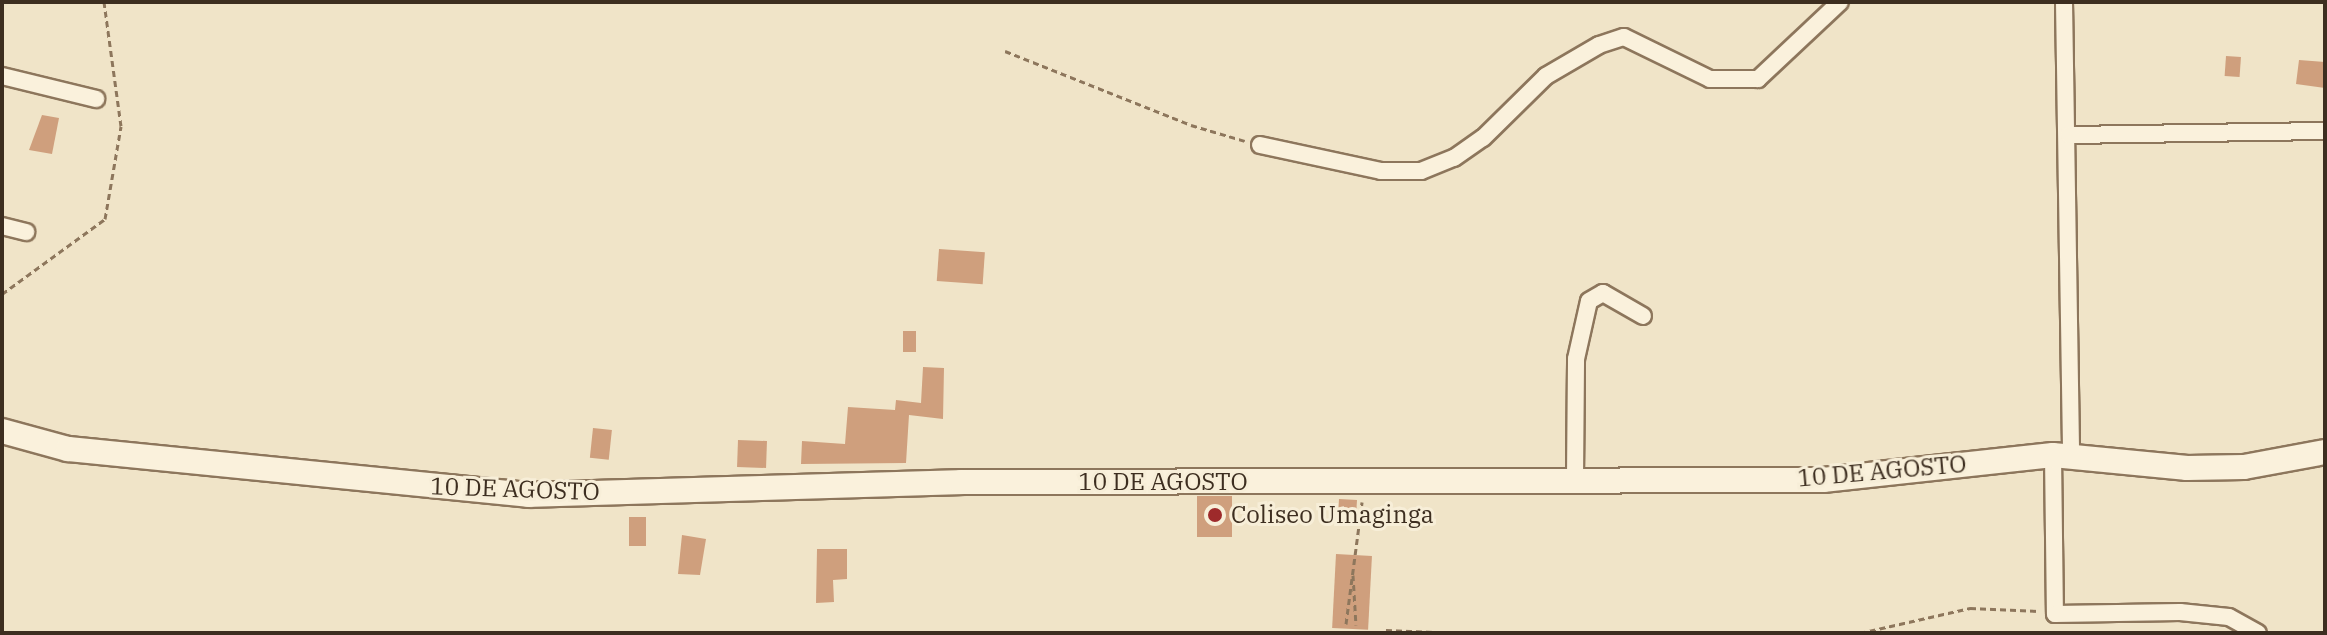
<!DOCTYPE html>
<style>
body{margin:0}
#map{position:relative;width:2327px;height:635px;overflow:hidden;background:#f0e4c8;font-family:"IBM Plex Serif",serif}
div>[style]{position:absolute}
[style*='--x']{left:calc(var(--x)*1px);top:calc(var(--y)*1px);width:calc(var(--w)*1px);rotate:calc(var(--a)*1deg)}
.building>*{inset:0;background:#cf9f7d;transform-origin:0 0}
.path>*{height:3px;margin-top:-1.5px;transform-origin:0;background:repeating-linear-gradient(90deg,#8d765c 0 6px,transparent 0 10px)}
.roads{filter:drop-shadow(2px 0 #8d765c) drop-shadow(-2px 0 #8d765c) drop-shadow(0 2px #8d765c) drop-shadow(0 -2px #8d765c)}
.street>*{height:16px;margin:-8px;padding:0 8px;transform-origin:8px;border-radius:8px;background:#faf1dc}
.secondary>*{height:24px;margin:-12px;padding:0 12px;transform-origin:12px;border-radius:12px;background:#faf1dc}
.dots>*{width:22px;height:22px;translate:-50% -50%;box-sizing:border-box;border:4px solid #f7eed8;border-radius:50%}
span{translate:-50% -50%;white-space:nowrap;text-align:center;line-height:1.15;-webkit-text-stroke:6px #f7eed8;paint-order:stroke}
.street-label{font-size:24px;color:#3d2e20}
.poi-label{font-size:24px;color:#3d2e20}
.left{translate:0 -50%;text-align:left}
.frame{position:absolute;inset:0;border:4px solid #3d2e20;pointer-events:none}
</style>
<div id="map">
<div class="building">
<div style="left:2226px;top:56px;width:15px;height:20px;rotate:4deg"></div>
<div style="clip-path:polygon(2299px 60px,2325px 62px,2325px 88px,2296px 84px)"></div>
<div style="clip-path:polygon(42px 115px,59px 118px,52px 154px,29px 150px)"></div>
<div style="left:939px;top:249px;width:46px;height:32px;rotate:4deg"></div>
<div style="left:903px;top:331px;width:13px;height:21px"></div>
<div style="clip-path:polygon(923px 367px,944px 368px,943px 419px,909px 415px,906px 463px,801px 464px,802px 441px,845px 444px,848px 407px,895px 410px,896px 400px,921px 403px)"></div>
<div style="left:593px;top:428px;width:19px;height:30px;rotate:6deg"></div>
<div style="left:738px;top:440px;width:29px;height:27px;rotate:2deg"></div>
<div style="left:1197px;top:496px;width:35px;height:41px"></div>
<div style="left:1339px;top:499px;width:18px;height:14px;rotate:3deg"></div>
<div style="left:629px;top:517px;width:17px;height:29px"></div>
<div style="clip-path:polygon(682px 535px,706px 539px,700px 575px,678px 574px)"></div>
<div style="clip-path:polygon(817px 549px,847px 549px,847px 579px,833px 580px,834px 602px,816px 603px)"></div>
<div style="left:1336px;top:554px;width:36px;height:74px;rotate:3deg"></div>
</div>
<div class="path">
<div style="--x:1005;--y:51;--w:200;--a:21.7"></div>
<div style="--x:1191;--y:125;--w:56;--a:16.5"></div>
<div style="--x:2;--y:294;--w:127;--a:-36.1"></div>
<div style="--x:105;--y:219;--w:94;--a:-80.2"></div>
<div style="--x:121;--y:126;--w:125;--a:-97.8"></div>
<div style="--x:1353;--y:575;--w:50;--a:86.6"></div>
<div style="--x:1346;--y:624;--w:123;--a:-82.5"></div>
<div style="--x:1386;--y:630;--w:73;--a:2.4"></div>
<div style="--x:1860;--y:633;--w:113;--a:-12.8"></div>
<div style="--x:1970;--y:608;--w:70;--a:2.5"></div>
</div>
<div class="roads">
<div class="street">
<div style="--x:2064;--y:2;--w:453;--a:89.1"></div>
<div style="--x:2;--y:76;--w:97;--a:13.7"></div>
<div style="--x:2069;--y:135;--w:256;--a:-0.9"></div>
<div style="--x:1260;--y:145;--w:124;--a:12.1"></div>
<div style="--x:1381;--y:171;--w:40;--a:0"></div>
<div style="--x:1421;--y:171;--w:35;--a:-22"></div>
<div style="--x:1454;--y:158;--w:35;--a:-35"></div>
<div style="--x:1483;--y:138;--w:88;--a:-44.5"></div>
<div style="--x:1546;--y:76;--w:61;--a:-30.3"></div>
<div style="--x:1599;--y:45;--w:26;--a:-18"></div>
<div style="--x:1624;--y:37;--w:96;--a:26"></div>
<div style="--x:1710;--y:79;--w:48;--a:0"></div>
<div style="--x:1758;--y:79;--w:112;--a:-43.2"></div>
<div style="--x:2;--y:226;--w:25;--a:14"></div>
<div style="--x:2053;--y:455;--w:159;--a:89.3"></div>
<div style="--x:2055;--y:614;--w:125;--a:-0.9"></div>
<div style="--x:2180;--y:612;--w:49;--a:5.8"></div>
<div style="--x:2229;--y:617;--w:33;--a:29"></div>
<div style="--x:1575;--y:478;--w:119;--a:-89.5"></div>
<div style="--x:1576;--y:359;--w:59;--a:-77.4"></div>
<div style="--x:1589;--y:301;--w:16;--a:-30"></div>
<div style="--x:1603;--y:293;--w:46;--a:29.9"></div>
</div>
<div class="secondary">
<div style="--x:2;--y:431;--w:68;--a:15.3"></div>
<div style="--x:68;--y:449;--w:463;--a:5.7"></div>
<div style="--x:529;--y:495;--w:432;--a:-1.7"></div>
<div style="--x:961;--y:482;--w:862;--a:-0.13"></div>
<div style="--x:1823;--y:480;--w:231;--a:-6.2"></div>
<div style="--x:2053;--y:455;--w:135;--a:5.5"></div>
<div style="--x:2187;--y:468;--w:57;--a:-1"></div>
<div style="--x:2244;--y:467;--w:82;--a:-10.5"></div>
</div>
</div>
<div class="dots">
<div style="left:1215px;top:515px;background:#9e2a2b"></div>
</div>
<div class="street-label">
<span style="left:1882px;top:471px;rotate:-5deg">10 DE AGOSTO</span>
<span style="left:1163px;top:482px">10 DE AGOSTO</span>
<span style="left:515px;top:489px;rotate:2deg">10 DE AGOSTO</span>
</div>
<div class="poi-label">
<span class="left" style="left:1231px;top:515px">Coliseo Umaginga</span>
</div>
<div class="frame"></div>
</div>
